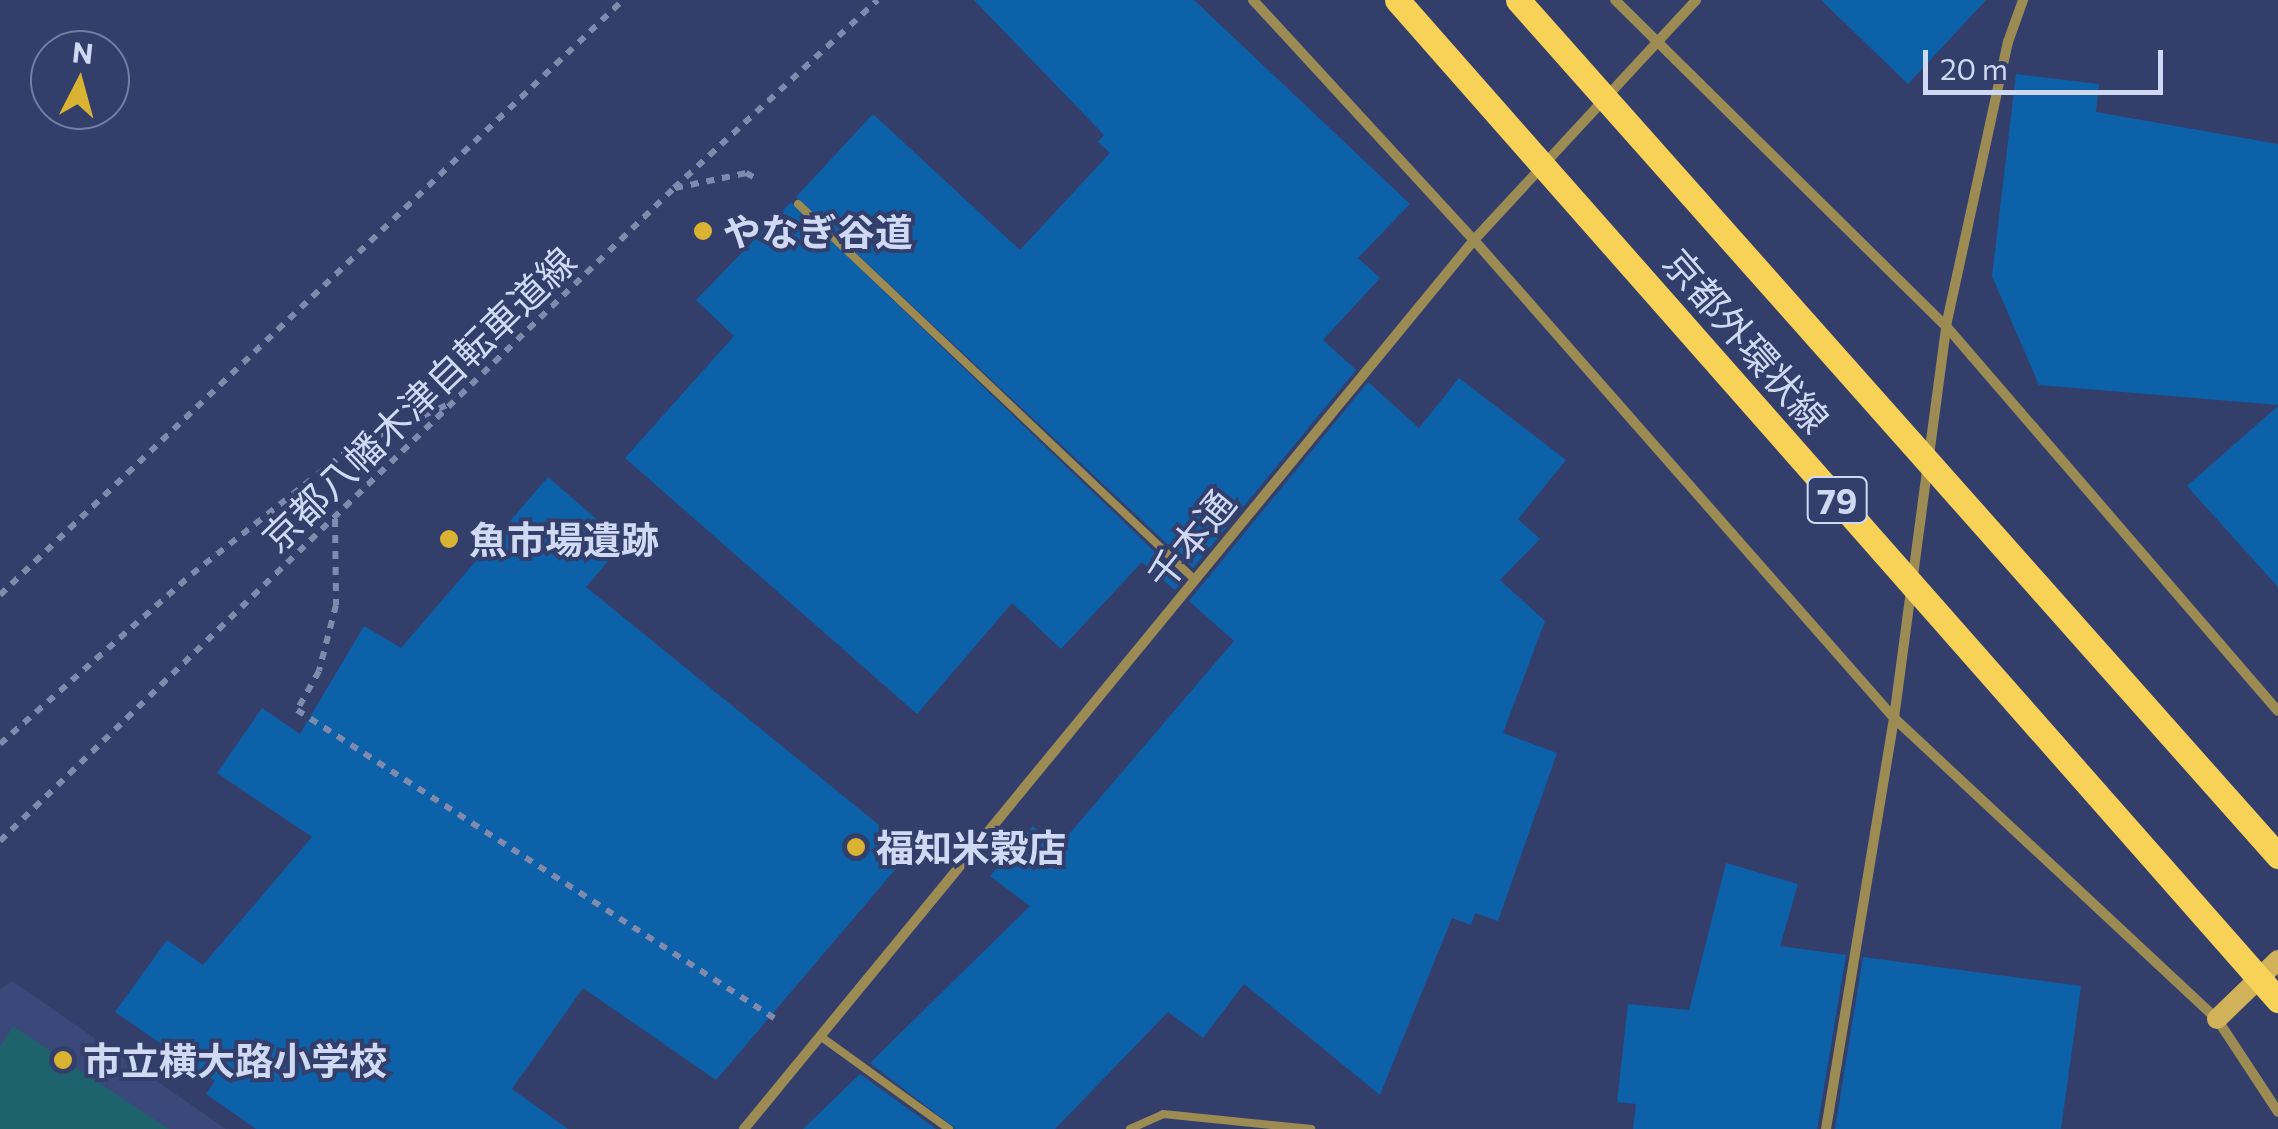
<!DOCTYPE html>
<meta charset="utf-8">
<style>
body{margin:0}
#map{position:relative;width:2278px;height:1129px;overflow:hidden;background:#333f6a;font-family:Commissioner,"Noto Sans JP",sans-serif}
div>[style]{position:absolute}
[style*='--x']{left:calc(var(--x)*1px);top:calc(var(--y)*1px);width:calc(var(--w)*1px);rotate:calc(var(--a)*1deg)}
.built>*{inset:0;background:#3b487a}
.water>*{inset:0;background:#1e626d}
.building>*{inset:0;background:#0c61a9}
.path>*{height:6px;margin-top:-3px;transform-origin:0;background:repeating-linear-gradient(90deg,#7f8aad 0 8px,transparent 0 16px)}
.lane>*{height:8px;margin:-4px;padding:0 4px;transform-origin:4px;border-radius:4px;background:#9d8b54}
.street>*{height:10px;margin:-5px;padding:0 5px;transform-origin:5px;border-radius:5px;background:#9d8b54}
.secondary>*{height:20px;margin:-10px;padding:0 10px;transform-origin:10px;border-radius:10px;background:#d1b258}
.primary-bridge>*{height:25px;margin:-12.5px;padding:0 12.5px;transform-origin:12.5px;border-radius:12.5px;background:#f8d157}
.dots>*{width:28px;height:28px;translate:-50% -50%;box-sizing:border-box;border:5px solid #333f6a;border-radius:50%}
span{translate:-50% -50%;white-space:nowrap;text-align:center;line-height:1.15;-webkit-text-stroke:8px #333f6a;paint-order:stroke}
.shield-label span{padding:2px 8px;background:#333f6a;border:2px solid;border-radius:8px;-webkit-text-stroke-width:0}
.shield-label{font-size:35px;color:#d0d9f3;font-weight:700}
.poi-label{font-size:38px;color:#d0d9f3;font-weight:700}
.left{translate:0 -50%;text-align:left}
.street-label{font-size:38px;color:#d0d9f3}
.north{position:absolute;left:30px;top:30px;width:100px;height:100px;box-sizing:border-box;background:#333f6a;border:2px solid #727da1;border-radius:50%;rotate:6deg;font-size:28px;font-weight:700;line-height:40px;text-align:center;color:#d0d9f3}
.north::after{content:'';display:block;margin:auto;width:35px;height:45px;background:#dab333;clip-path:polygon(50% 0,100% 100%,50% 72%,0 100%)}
.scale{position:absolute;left:1923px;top:50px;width:240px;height:45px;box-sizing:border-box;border:5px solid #d0d9f3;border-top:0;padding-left:12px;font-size:30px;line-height:35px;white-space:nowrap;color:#d0d9f3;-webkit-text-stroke:8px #333f6a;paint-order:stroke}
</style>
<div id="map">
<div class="built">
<div style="clip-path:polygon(12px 981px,226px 1129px,0 1129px,0 990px)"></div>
</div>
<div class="water">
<div style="clip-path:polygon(13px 1026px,169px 1129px,0 1129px,0 1047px)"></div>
</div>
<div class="building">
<div style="clip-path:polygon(974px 0,1194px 0,1410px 204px,1358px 258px,1380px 278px,1323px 340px,1356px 370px,1193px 568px,796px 197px,873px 114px,1020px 250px,1110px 153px,1098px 142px,1104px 135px)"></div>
<div style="clip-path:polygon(1821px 0,1986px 0,1908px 84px)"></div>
<div style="clip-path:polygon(2016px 74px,2099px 84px,2096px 112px,2278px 144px,2278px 405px,2039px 385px,1992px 276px)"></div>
<div style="clip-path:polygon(791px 202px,1184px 580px,1175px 590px,1142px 562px,1061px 649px,1012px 603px,917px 714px,625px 458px,734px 336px,696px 300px)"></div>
<div style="clip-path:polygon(1459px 378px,1566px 460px,1518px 519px,1540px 539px,1500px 580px,1545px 621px,1503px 733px,1557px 753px,1498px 921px,1475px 913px,1471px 925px,1452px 918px,1380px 1095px,1244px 984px,1203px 1038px,1168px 1012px,1055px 1129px,956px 1129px,870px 1063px,1030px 906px,990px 876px,1033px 826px,1058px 847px,1234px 641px,1189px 601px,1368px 382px,1419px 428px)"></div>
<div style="clip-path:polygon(2278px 406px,2278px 587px,2187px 486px)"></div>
<div style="clip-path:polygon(548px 477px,624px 543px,586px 587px,911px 851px,716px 1080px,583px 988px,512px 1089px,568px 1129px,256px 1129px,206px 1094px,215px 1081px,115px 1012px,167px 940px,203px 965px,312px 837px,217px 773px,262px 708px,300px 734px,364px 626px,401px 648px)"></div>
<div style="clip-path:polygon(1726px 863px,1798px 884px,1780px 946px,1846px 955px,1817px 1129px,1633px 1129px,1636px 1104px,1617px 1102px,1628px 1004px,1689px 1010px)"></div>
<div style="clip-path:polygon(1863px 957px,2081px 986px,2061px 1129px,1835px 1129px)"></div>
<div style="clip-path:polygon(860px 1074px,936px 1129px,803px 1129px)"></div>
</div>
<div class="path">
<div style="--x:675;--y:188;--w:73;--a:-11.9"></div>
<div style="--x:746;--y:173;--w:15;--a:28"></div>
<div style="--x:335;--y:519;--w:86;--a:89.3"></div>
<div style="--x:336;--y:605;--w:68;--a:104.4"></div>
<div style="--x:319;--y:671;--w:45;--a:119.4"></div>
<div style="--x:297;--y:710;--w:568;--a:32.85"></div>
<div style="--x:0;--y:595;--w:861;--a:-43.68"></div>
<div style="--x:0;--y:744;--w:256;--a:-41.5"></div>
<div style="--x:192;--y:574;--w:203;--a:-38.4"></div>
<div style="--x:351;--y:448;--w:110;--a:-24.2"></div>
<div style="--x:0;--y:841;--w:938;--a:-44.09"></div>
<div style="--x:674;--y:188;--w:277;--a:-42.7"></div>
</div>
<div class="lane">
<div style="--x:798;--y:204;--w:547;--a:43.44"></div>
<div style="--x:820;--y:1036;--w:159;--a:35.8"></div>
<div style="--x:1130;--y:1129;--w:36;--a:-24"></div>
<div style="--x:1163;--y:1114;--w:149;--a:5.8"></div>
</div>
<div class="street">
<div style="--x:1253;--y:0;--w:326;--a:47.4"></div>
<div style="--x:1474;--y:240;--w:636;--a:48.7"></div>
<div style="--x:1894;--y:718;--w:442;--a:43"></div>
<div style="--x:2217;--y:1019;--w:111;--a:56.7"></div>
<div style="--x:1615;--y:0;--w:465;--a:44.6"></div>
<div style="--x:1946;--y:326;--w:508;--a:49.23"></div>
<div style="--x:744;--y:1129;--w:1150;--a:-50.61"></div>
<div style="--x:1474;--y:240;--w:327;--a:-47.2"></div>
<div style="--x:1826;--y:1129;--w:417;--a:-80.6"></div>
<div style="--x:1894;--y:718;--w:395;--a:-82.4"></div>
<div style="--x:1946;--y:326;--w:291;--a:-77.7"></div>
<div style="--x:2008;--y:42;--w:45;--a:-70.3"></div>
</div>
<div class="secondary">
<div style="--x:2217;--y:1019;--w:85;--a:-44"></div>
</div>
<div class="primary-bridge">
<div style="--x:1397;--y:0;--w:1333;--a:48.62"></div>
<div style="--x:1518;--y:0;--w:1145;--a:48.4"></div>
</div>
<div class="dots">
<div style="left:703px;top:231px;background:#dab333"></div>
<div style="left:449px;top:539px;background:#dab333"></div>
<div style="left:856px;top:847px;background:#dab333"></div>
<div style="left:63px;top:1060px;background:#dab333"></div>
</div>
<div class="shield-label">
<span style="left:1837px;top:500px">79</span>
</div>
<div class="poi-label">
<span class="left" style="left:723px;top:231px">やなぎ谷道</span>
<span class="left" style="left:469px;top:539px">魚市場遺跡</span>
<span class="left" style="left:876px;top:847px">福知米穀店</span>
<span class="left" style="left:83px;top:1060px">市立横大路小学校</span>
</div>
<div class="street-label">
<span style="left:1747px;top:340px;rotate:49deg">京都外環状線</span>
<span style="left:418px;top:399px;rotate:-44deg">京都八幡木津自転車道線</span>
<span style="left:1190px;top:539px;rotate:-51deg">千本通</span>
</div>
<div class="north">N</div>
<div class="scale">20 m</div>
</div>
